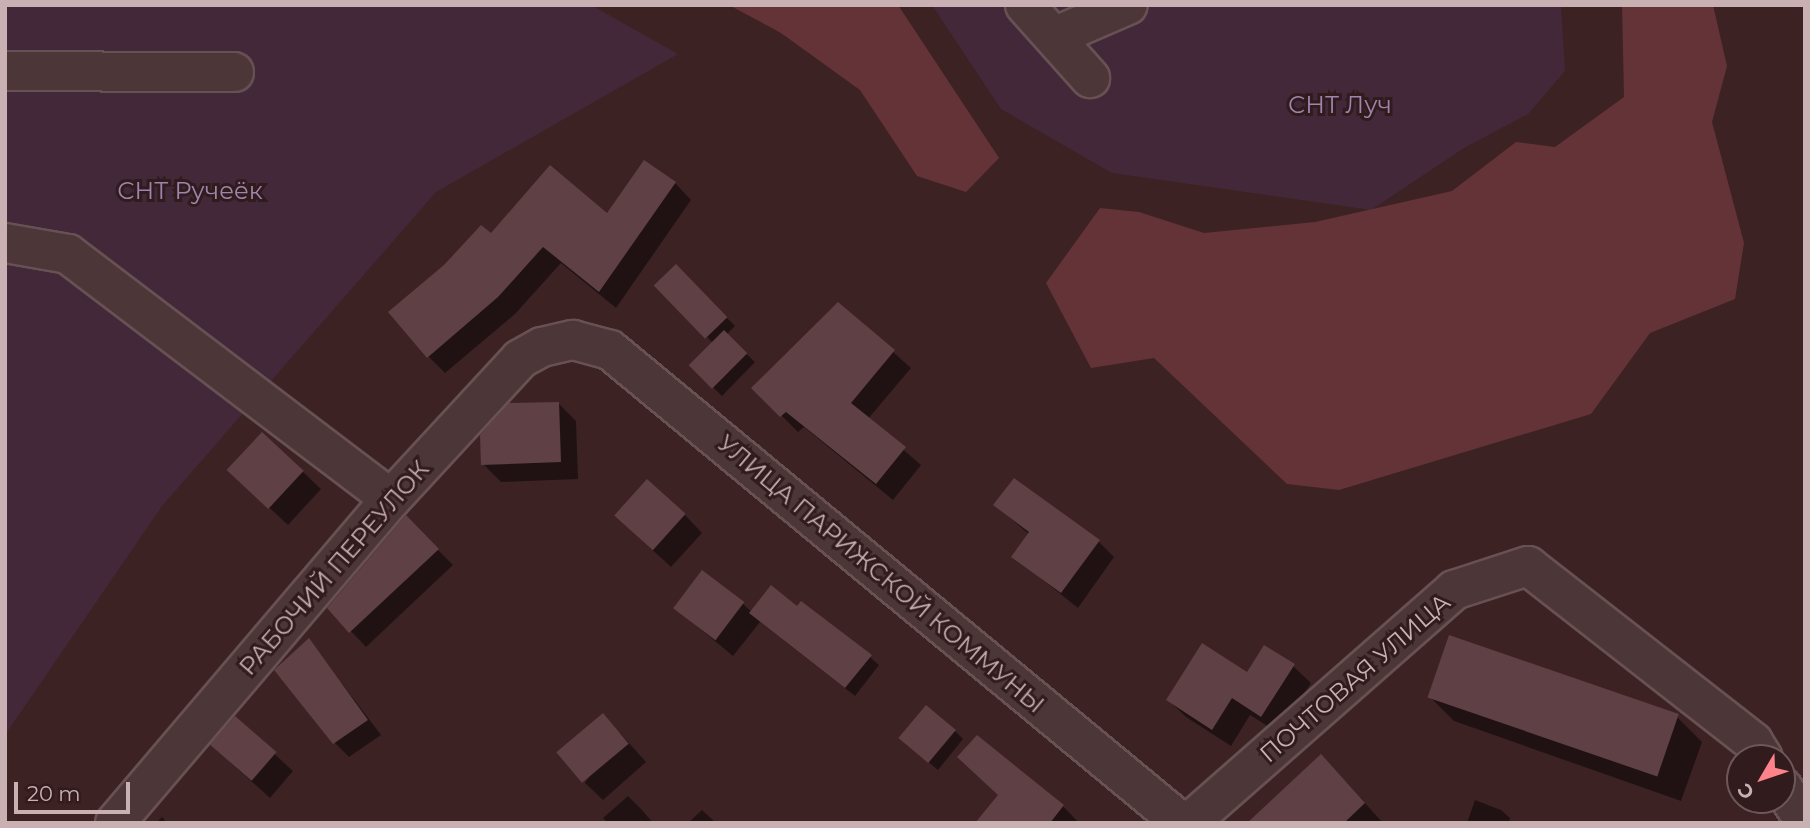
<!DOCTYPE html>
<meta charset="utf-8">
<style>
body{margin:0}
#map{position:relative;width:1810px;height:828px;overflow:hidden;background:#3d2224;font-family:Montserrat,sans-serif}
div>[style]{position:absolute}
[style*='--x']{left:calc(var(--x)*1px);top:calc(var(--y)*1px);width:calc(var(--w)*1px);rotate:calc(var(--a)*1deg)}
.green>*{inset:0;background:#422838}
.water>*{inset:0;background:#633337}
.shadow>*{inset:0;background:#0007}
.building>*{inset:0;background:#5f4044;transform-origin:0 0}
.roads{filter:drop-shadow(2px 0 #685153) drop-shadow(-2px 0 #685153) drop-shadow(0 2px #685153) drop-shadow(0 -2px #685153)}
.minor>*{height:38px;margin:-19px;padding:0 19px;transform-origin:19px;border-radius:19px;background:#4d3638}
span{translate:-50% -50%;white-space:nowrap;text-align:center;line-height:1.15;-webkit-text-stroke:6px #321b1d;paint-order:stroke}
.park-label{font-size:24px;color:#9d85af}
.street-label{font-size:24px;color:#c9b1b3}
.frame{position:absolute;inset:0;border:7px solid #c9b1b3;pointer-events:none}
.north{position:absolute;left:1726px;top:744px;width:70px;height:70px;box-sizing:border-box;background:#321b1d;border:2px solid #6e5759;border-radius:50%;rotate:231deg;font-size:19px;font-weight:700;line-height:28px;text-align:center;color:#c9b1b3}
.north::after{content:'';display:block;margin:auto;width:24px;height:32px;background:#fd8289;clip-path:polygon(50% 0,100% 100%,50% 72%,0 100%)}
.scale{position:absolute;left:14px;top:782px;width:116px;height:32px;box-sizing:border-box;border:4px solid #c9b1b3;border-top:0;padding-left:9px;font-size:21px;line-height:24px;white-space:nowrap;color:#c9b1b3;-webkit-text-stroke:5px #321b1d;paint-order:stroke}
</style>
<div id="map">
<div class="green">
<div style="clip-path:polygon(5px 5px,591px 5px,678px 54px,436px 192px,162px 506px,5px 735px)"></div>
<div style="clip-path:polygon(932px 5px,1561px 5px,1565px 71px,1528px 114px,1464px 148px,1371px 210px,1112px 173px,1001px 109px)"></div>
</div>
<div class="water">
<div style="clip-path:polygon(729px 5px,898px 5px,999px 158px,966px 192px,917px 176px,860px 90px,781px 33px)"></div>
<div style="clip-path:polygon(1622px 5px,1713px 5px,1727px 66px,1712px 122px,1744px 243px,1735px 299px,1650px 333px,1591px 414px,1339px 490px,1287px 484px,1154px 358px,1091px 368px,1046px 283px,1100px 208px,1139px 212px,1204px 233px,1315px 222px,1452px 191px,1516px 142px,1555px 147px,1624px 97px)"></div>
</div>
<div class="shadow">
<div style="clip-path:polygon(675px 183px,691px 200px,616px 308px,561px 263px,515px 314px,445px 373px,428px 356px,491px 236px,607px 216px)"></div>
<div style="clip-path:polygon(676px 267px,735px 326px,726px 335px,755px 362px,722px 396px,692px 367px,714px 344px,656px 285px)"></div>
<div style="clip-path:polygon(839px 304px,911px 368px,868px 419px,921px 465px,893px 500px,804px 427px,798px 432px,754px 388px)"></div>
<div style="clip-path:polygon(558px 403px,576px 421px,578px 479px,501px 482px,483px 464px)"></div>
<div style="clip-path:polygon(303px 472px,321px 489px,288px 525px,248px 488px)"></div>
<div style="clip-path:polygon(995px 505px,1098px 541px,1114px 557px,1078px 608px,1014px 557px,1030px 535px)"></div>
<div style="clip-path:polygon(685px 515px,702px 533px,671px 567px,634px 533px)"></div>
<div style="clip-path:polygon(406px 518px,453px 565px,366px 647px,329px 608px)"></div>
<div style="clip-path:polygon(743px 604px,752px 612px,870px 657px,879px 665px,855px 696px,760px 622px,733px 656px,675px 608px)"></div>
<div style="clip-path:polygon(309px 640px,381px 735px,349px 757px,335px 743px)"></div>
<div style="clip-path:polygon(1293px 666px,1311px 683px,1279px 733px,1250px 715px,1231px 746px,1186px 717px,1168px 700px,1248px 674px)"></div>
<div style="clip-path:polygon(1429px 696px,1677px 717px,1702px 742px,1681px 801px,1454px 721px)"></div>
<div style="clip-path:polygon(235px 718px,293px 771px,270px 798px,230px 762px)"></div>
<div style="clip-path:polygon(955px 731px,963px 739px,938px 770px,910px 747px)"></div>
<div style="clip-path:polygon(620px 733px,646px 762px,603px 800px,585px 783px)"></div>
<div style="clip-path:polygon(1020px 771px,1063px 806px,1079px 823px,998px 823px)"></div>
<div style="clip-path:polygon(1346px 782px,1383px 823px,1250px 823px)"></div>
<div style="clip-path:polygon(628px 796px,642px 810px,653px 823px,608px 823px,603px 818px)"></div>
<div style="clip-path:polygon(1475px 800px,1501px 810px,1510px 818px,1509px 823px,1467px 823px)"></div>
<div style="clip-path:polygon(702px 810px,716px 823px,688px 823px)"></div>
<div style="clip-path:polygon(162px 817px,167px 823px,156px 823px)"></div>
</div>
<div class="building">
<div style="clip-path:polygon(644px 160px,676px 182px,599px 292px,543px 247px,498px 297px,427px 358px,388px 312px,444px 265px,481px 225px,491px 233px,550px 165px,607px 213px)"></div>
<div style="left:676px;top:264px;width:74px;height:31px;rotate:46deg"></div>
<div style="clip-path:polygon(838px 302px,895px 350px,851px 403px,906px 447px,876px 484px,786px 412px,780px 417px,751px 388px)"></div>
<div style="left:724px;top:330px;width:33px;height:50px;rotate:45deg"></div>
<div style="clip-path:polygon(559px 402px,561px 462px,481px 465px,480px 435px,509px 403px)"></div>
<div style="left:262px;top:432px;width:57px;height:52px;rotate:43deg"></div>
<div style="clip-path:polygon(1014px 478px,1100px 540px,1061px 593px,1011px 557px,1029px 532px,993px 505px)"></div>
<div style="left:647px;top:479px;width:52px;height:49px;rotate:42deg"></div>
<div style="clip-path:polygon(406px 515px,439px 549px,349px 633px,327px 608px)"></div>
<div style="left:702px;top:570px;width:53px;height:48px;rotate:37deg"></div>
<div style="clip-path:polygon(771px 585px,797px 606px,801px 601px,872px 655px,845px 688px,749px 613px)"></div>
<div style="left:1449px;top:635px;width:243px;height:66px;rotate:19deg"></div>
<div style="clip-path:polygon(309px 638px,368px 720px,333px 744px,274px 670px)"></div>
<div style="clip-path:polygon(1202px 643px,1247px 672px,1264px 645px,1295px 664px,1261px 717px,1232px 698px,1212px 730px,1166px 700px)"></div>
<div style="left:926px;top:705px;width:39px;height:43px;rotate:40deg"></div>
<div style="left:603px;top:713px;width:40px;height:61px;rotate:50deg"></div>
<div style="left:235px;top:716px;width:55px;height:38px;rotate:41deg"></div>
<div style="clip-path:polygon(977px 735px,1064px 805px,1050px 823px,975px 823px,998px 795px,957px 757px)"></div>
<div style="clip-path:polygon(1321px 754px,1365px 803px,1344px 823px,1247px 823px)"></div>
</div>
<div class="roads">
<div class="minor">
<div style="--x:1025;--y:5;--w:98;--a:48.3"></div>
<div style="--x:1056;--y:36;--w:78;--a:-23.3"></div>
<div style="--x:5;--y:71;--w:229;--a:0.3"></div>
<div style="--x:5;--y:243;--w:64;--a:9.9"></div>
<div style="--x:68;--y:254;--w:405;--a:37.2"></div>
<div style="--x:1782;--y:787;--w:41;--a:55.9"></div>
<div style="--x:115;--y:823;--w:426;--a:-49.6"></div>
<div style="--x:391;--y:499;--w:190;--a:-47.3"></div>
<div style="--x:520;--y:359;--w:25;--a:-29"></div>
<div style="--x:542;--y:347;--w:32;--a:-13"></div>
<div style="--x:573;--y:340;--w:38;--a:15"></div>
<div style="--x:610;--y:350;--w:742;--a:39.59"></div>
<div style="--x:1189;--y:823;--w:353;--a:-41.3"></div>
<div style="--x:1454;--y:590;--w:78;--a:-18"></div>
<div style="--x:1528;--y:566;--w:286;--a:38"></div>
<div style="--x:1753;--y:742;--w:19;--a:58"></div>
</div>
</div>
<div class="park-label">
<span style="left:1340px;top:105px">СНТ Луч</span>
<span style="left:190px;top:191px">СНТ Ручеёк</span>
</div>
<div class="street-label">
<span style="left:334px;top:568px;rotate:-49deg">РАБОЧИЙ ПЕРЕУЛОК</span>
<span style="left:881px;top:574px;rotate:40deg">УЛИЦА ПАРИЖСКОЙ КОММУНЫ</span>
<span style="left:1355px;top:678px;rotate:-41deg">ПОЧТОВАЯ УЛИЦА</span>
</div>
<div class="frame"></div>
<div class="north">С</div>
<div class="scale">20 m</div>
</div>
